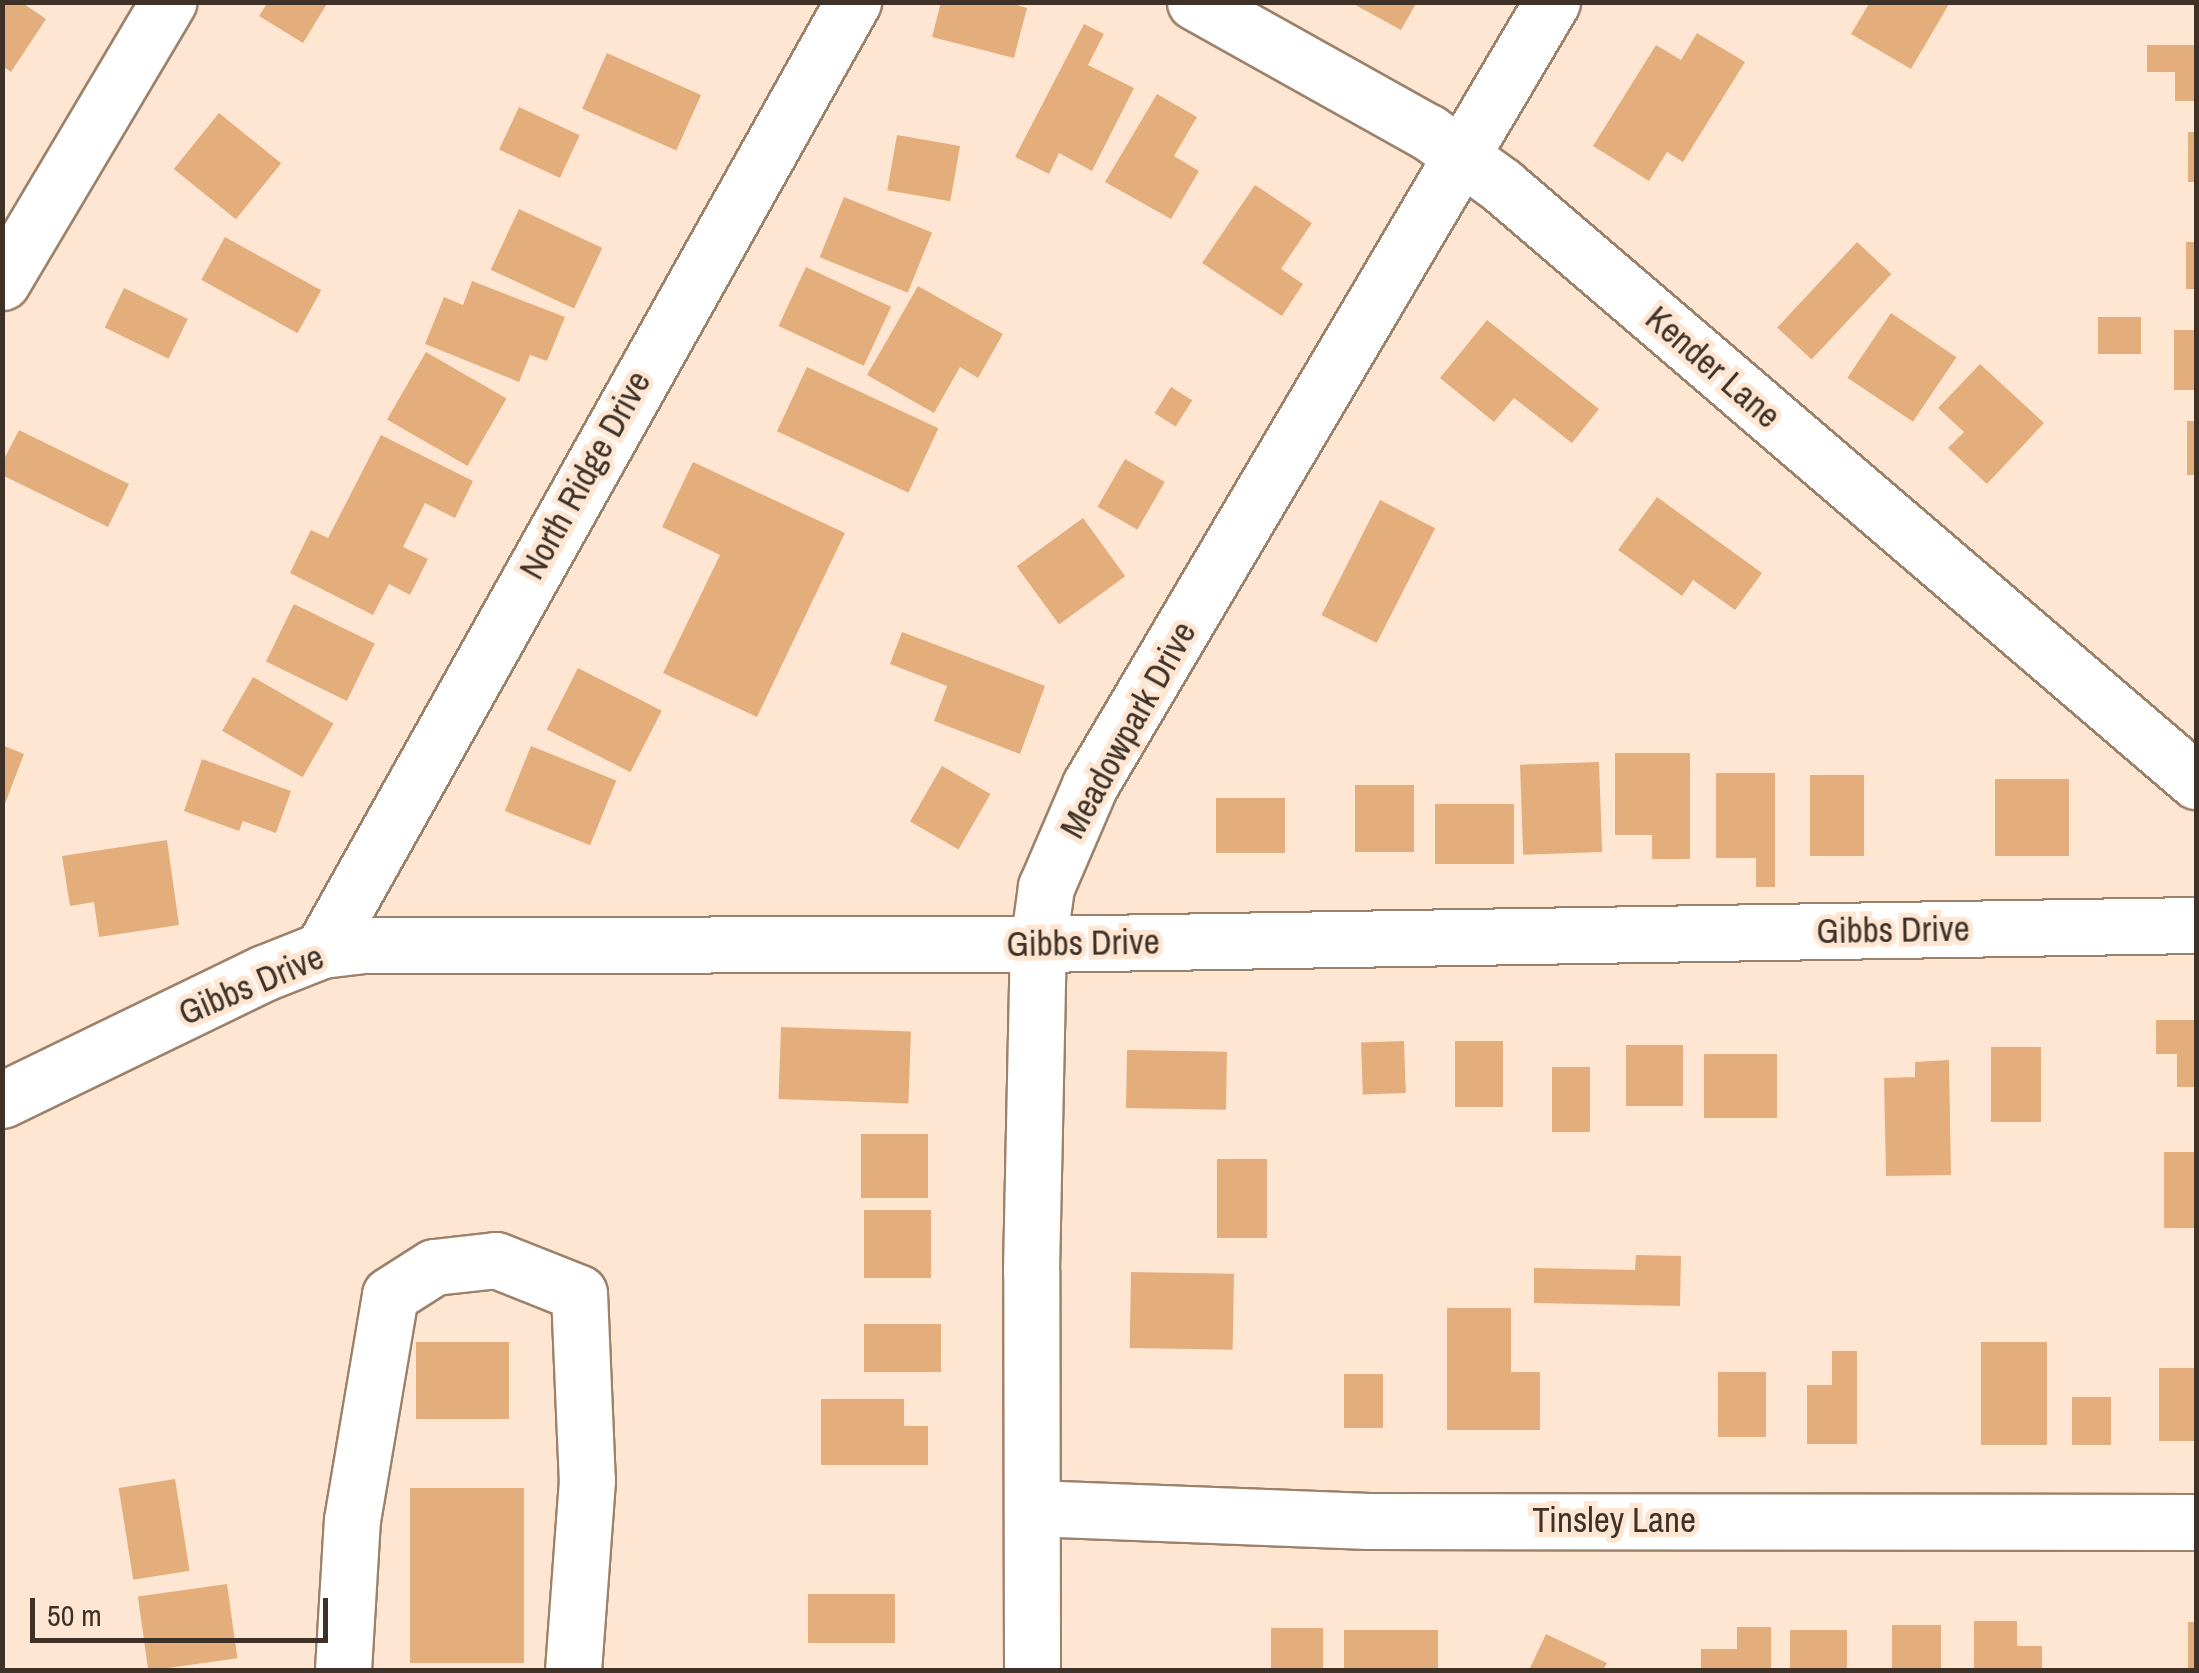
<!DOCTYPE html>
<style>
body{margin:0}
#map{position:relative;width:2199px;height:1673px;overflow:hidden;background:#fee6d2;font-family:"Archivo Narrow",sans-serif}
div>[style]{position:absolute}
[style*='--x']{left:calc(var(--x)*1px);top:calc(var(--y)*1px);width:calc(var(--w)*1px);rotate:calc(var(--a)*1deg)}
.building>*{inset:0;background:#e3ae7c;transform-origin:0 0}
.roads{filter:drop-shadow(2px 0 #9d826b) drop-shadow(-2px 0 #9d826b) drop-shadow(0 2px #9d826b) drop-shadow(0 -2px #9d826b)}
.minor>*{height:55px;margin:-27.5px;padding:0 27.5px;transform-origin:27.5px;border-radius:27.5px;background:#fff}
span{translate:-50% -50%;white-space:nowrap;text-align:center;line-height:1.15;-webkit-text-stroke:10px #fee6d2;paint-order:stroke}
.street-label{font-size:35px;color:#3d3128}
.frame{position:absolute;inset:0;border:5px solid #3d3128;pointer-events:none}
.scale{position:absolute;left:30px;top:1598px;width:298px;height:45px;box-sizing:border-box;border:5px solid #3d3128;border-top:0;padding-left:12px;font-size:30px;line-height:35px;white-space:nowrap;color:#3d3128;-webkit-text-stroke:8px #fee6d2;paint-order:stroke}
</style>
<div id="map">
<div class="building">
<div style="clip-path:polygon(2px 2px,21px 2px,46px 19px,11px 72px,2px 66px)"></div>
<div style="clip-path:polygon(268px 2px,328px 2px,303px 43px,259px 16px)"></div>
<div style="clip-path:polygon(941px 2px,1006px 2px,1027px 8px,1014px 58px,932px 37px)"></div>
<div style="clip-path:polygon(1350px 2px,1417px 2px,1401px 30px)"></div>
<div style="clip-path:polygon(1870px 2px,1947px 2px,1949px 4px,1911px 69px,1851px 34px)"></div>
<div style="clip-path:polygon(1084px 24px,1104px 34px,1088px 65px,1134px 88px,1092px 171px,1059px 153px,1049px 174px,1015px 157px)"></div>
<div style="clip-path:polygon(1697px 33px,1745px 62px,1683px 162px,1667px 152px,1649px 181px,1593px 146px,1656px 45px,1681px 60px)"></div>
<div style="clip-path:polygon(2147px 45px,2196px 45px,2196px 101px,2175px 101px,2175px 72px,2147px 72px)"></div>
<div style="left:607px;top:53px;width:103px;height:61px;rotate:24deg"></div>
<div style="clip-path:polygon(1157px 94px,1197px 117px,1174px 156px,1199px 171px,1171px 219px,1105px 182px)"></div>
<div style="left:519px;top:107px;width:67px;height:47px;rotate:25deg"></div>
<div style="left:219px;top:113px;width:80px;height:72px;rotate:39deg"></div>
<div style="left:2188px;top:132px;width:8px;height:50px"></div>
<div style="left:897px;top:135px;width:64px;height:56px;rotate:10deg"></div>
<div style="clip-path:polygon(1255px 185px,1312px 223px,1281px 269px,1303px 284px,1282px 316px,1202px 263px)"></div>
<div style="left:844px;top:197px;width:95px;height:65px;rotate:22deg"></div>
<div style="left:519px;top:209px;width:92px;height:67px;rotate:25deg"></div>
<div style="left:225px;top:237px;width:110px;height:49px;rotate:29deg"></div>
<div style="left:1857px;top:242px;width:47px;height:117px;rotate:43deg"></div>
<div style="left:2186px;top:242px;width:10px;height:47px"></div>
<div style="left:806px;top:267px;width:94px;height:65px;rotate:25deg"></div>
<div style="clip-path:polygon(472px 281px,565px 317px,547px 361px,530px 355px,519px 382px,425px 344px,444px 297px,463px 305px)"></div>
<div style="clip-path:polygon(918px 286px,1003px 334px,978px 378px,960px 367px,934px 413px,867px 375px)"></div>
<div style="left:124px;top:288px;width:71px;height:44px;rotate:26deg"></div>
<div style="left:1891px;top:313px;width:79px;height:78px;rotate:34deg"></div>
<div style="left:2098px;top:317px;width:43px;height:37px"></div>
<div style="clip-path:polygon(1487px 320px,1599px 409px,1572px 443px,1514px 398px,1494px 422px,1440px 378px)"></div>
<div style="left:2174px;top:330px;width:22px;height:60px"></div>
<div style="left:426px;top:352px;width:93px;height:78px;rotate:30deg"></div>
<div style="clip-path:polygon(1980px 364px,2044px 423px,1987px 484px,1948px 448px,1964px 432px,1938px 408px)"></div>
<div style="left:807px;top:367px;width:145px;height:71px;rotate:25deg"></div>
<div style="left:1171px;top:387px;width:25px;height:31px;rotate:32deg"></div>
<div style="left:2187px;top:421px;width:9px;height:54px"></div>
<div style="clip-path:polygon(19px 430px,129px 484px,108px 527px,2px 475px,2px 463px)"></div>
<div style="clip-path:polygon(381px 435px,473px 481px,455px 518px,425px 503px,403px 547px,428px 559px,410px 595px,389px 584px,373px 615px,290px 573px,311px 530px,328px 538px)"></div>
<div style="left:1125px;top:459px;width:46px;height:55px;rotate:30deg"></div>
<div style="clip-path:polygon(693px 462px,845px 533px,757px 717px,663px 673px,720px 555px,662px 527px)"></div>
<div style="clip-path:polygon(1657px 497px,1762px 573px,1735px 610px,1693px 580px,1682px 596px,1618px 550px)"></div>
<div style="left:1380px;top:500px;width:62px;height:129px;rotate:27deg"></div>
<div style="left:1083px;top:518px;width:72px;height:82px;rotate:54deg"></div>
<div style="left:294px;top:604px;width:90px;height:64px;rotate:26deg"></div>
<div style="clip-path:polygon(902px 632px,1045px 686px,1020px 754px,934px 721px,947px 686px,890px 664px)"></div>
<div style="left:578px;top:668px;width:94px;height:69px;rotate:27deg"></div>
<div style="left:253px;top:677px;width:93px;height:62px;rotate:30deg"></div>
<div style="clip-path:polygon(2px 745px,24px 754px,3px 809px,2px 809px)"></div>
<div style="left:531px;top:746px;width:92px;height:70px;rotate:22deg"></div>
<div style="clip-path:polygon(1615px 753px,1690px 753px,1690px 859px,1652px 859px,1652px 835px,1615px 835px)"></div>
<div style="clip-path:polygon(202px 759px,291px 791px,276px 833px,243px 821px,239px 831px,184px 811px)"></div>
<div style="left:1599px;top:762px;width:90px;height:79px;rotate:88deg"></div>
<div style="left:942px;top:766px;width:56px;height:64px;rotate:30deg"></div>
<div style="clip-path:polygon(1716px 773px,1775px 773px,1775px 887px,1756px 887px,1756px 858px,1716px 858px)"></div>
<div style="left:1810px;top:775px;width:54px;height:81px"></div>
<div style="left:1995px;top:779px;width:74px;height:77px"></div>
<div style="left:1355px;top:785px;width:59px;height:67px"></div>
<div style="left:1216px;top:798px;width:69px;height:55px"></div>
<div style="left:1435px;top:804px;width:79px;height:60px"></div>
<div style="clip-path:polygon(167px 840px,179px 925px,99px 937px,94px 902px,70px 906px,62px 856px)"></div>
<div style="clip-path:polygon(2156px 1020px,2196px 1020px,2196px 1087px,2177px 1087px,2177px 1054px,2156px 1054px)"></div>
<div style="left:781px;top:1027px;width:130px;height:72px;rotate:2deg"></div>
<div style="left:1404px;top:1041px;width:52px;height:43px;rotate:88deg"></div>
<div style="left:1455px;top:1041px;width:48px;height:66px"></div>
<div style="left:1626px;top:1045px;width:57px;height:61px"></div>
<div style="left:1991px;top:1047px;width:50px;height:75px"></div>
<div style="left:1127px;top:1050px;width:100px;height:58px;rotate:1deg"></div>
<div style="left:1704px;top:1054px;width:73px;height:64px"></div>
<div style="clip-path:polygon(1949px 1060px,1951px 1175px,1886px 1176px,1884px 1078px,1915px 1077px,1915px 1062px)"></div>
<div style="left:1552px;top:1067px;width:38px;height:65px"></div>
<div style="left:861px;top:1134px;width:67px;height:64px"></div>
<div style="left:2164px;top:1152px;width:32px;height:76px"></div>
<div style="left:1217px;top:1159px;width:50px;height:79px"></div>
<div style="left:864px;top:1210px;width:67px;height:68px"></div>
<div style="clip-path:polygon(1636px 1255px,1681px 1256px,1680px 1306px,1534px 1303px,1534px 1268px,1635px 1270px)"></div>
<div style="left:1131px;top:1272px;width:103px;height:76px;rotate:1deg"></div>
<div style="clip-path:polygon(1447px 1308px,1511px 1308px,1511px 1372px,1540px 1372px,1540px 1430px,1447px 1430px)"></div>
<div style="left:864px;top:1324px;width:77px;height:48px"></div>
<div style="left:416px;top:1342px;width:93px;height:77px"></div>
<div style="left:1981px;top:1342px;width:66px;height:103px"></div>
<div style="clip-path:polygon(1832px 1351px,1857px 1351px,1857px 1444px,1807px 1444px,1807px 1385px,1832px 1385px)"></div>
<div style="left:2159px;top:1368px;width:37px;height:73px"></div>
<div style="left:1718px;top:1372px;width:48px;height:65px"></div>
<div style="left:1344px;top:1374px;width:39px;height:54px"></div>
<div style="left:2072px;top:1397px;width:39px;height:48px"></div>
<div style="clip-path:polygon(821px 1399px,904px 1399px,904px 1426px,928px 1426px,928px 1465px,821px 1465px)"></div>
<div style="left:175px;top:1479px;width:93px;height:57px;rotate:81deg"></div>
<div style="left:410px;top:1488px;width:114px;height:175px"></div>
<div style="left:227px;top:1584px;width:75px;height:90px;rotate:82deg"></div>
<div style="left:808px;top:1594px;width:87px;height:49px"></div>
<div style="clip-path:polygon(1974px 1621px,2017px 1621px,2017px 1646px,2042px 1646px,2042px 1670px,1974px 1670px)"></div>
<div style="left:2188px;top:1622px;width:8px;height:48px"></div>
<div style="left:1892px;top:1625px;width:49px;height:45px"></div>
<div style="clip-path:polygon(1737px 1627px,1771px 1627px,1771px 1670px,1701px 1670px,1701px 1649px,1737px 1649px)"></div>
<div style="left:1271px;top:1628px;width:52px;height:42px"></div>
<div style="left:1344px;top:1630px;width:94px;height:40px"></div>
<div style="left:1790px;top:1630px;width:57px;height:40px"></div>
<div style="clip-path:polygon(1546px 1634px,1607px 1663px,1603px 1670px,1529px 1670px)"></div>
</div>
<div class="roads">
<div class="minor">
<div style="--x:1195;--y:2;--w:267;--a:29.2"></div>
<div style="--x:1428;--y:132;--w:90;--a:36"></div>
<div style="--x:1501;--y:185;--w:916;--a:40.61"></div>
<div style="--x:2;--y:282;--w:326;--a:-59.3"></div>
<div style="--x:322;--y:950;--w:1087;--a:-60.75"></div>
<div style="--x:2;--y:1100;--w:291;--a:-25.9"></div>
<div style="--x:264;--y:973;--w:62;--a:-21.6"></div>
<div style="--x:322;--y:950;--w:38;--a:-7"></div>
<div style="--x:360;--y:945;--w:678;--a:-0.08"></div>
<div style="--x:1038;--y:944;--w:1158;--a:-0.94"></div>
<div style="--x:1032;--y:1508;--w:337;--a:2.2"></div>
<div style="--x:1369;--y:1521;--w:827;--a:0.07"></div>
<div style="--x:343;--y:1670;--w:150;--a:-86.6"></div>
<div style="--x:352;--y:1520;--w:228;--a:-80.4"></div>
<div style="--x:390;--y:1295;--w:52;--a:-32.5"></div>
<div style="--x:434;--y:1267;--w:62;--a:-6.4"></div>
<div style="--x:496;--y:1260;--w:89;--a:21.7"></div>
<div style="--x:579;--y:1293;--w:187;--a:87.6"></div>
<div style="--x:587;--y:1480;--w:191;--a:94.2"></div>
<div style="--x:1032;--y:1670;--w:399;--a:-90.1"></div>
<div style="--x:1031;--y:1271;--w:327;--a:-88.8"></div>
<div style="--x:1038;--y:944;--w:58;--a:-82"></div>
<div style="--x:1046;--y:887;--w:111;--a:-66.7"></div>
<div style="--x:1090;--y:785;--w:909;--a:-59.46"></div>
</div>
</div>
<div class="street-label">
<span style="left:1713px;top:367px;rotate:41deg">Kender Lane</span>
<span style="left:585px;top:475px;rotate:-61deg">North Ridge Drive</span>
<span style="left:1128px;top:730px;rotate:-61deg">Meadowpark Drive</span>
<span style="left:1893px;top:930px;rotate:-1deg">Gibbs Drive</span>
<span style="left:1083px;top:943px;rotate:-1deg">Gibbs Drive</span>
<span style="left:251px;top:985px;rotate:-23deg">Gibbs Drive</span>
<span style="left:1614px;top:1520px">Tinsley Lane</span>
</div>
<div class="frame"></div>
<div class="scale">50 m</div>
</div>
